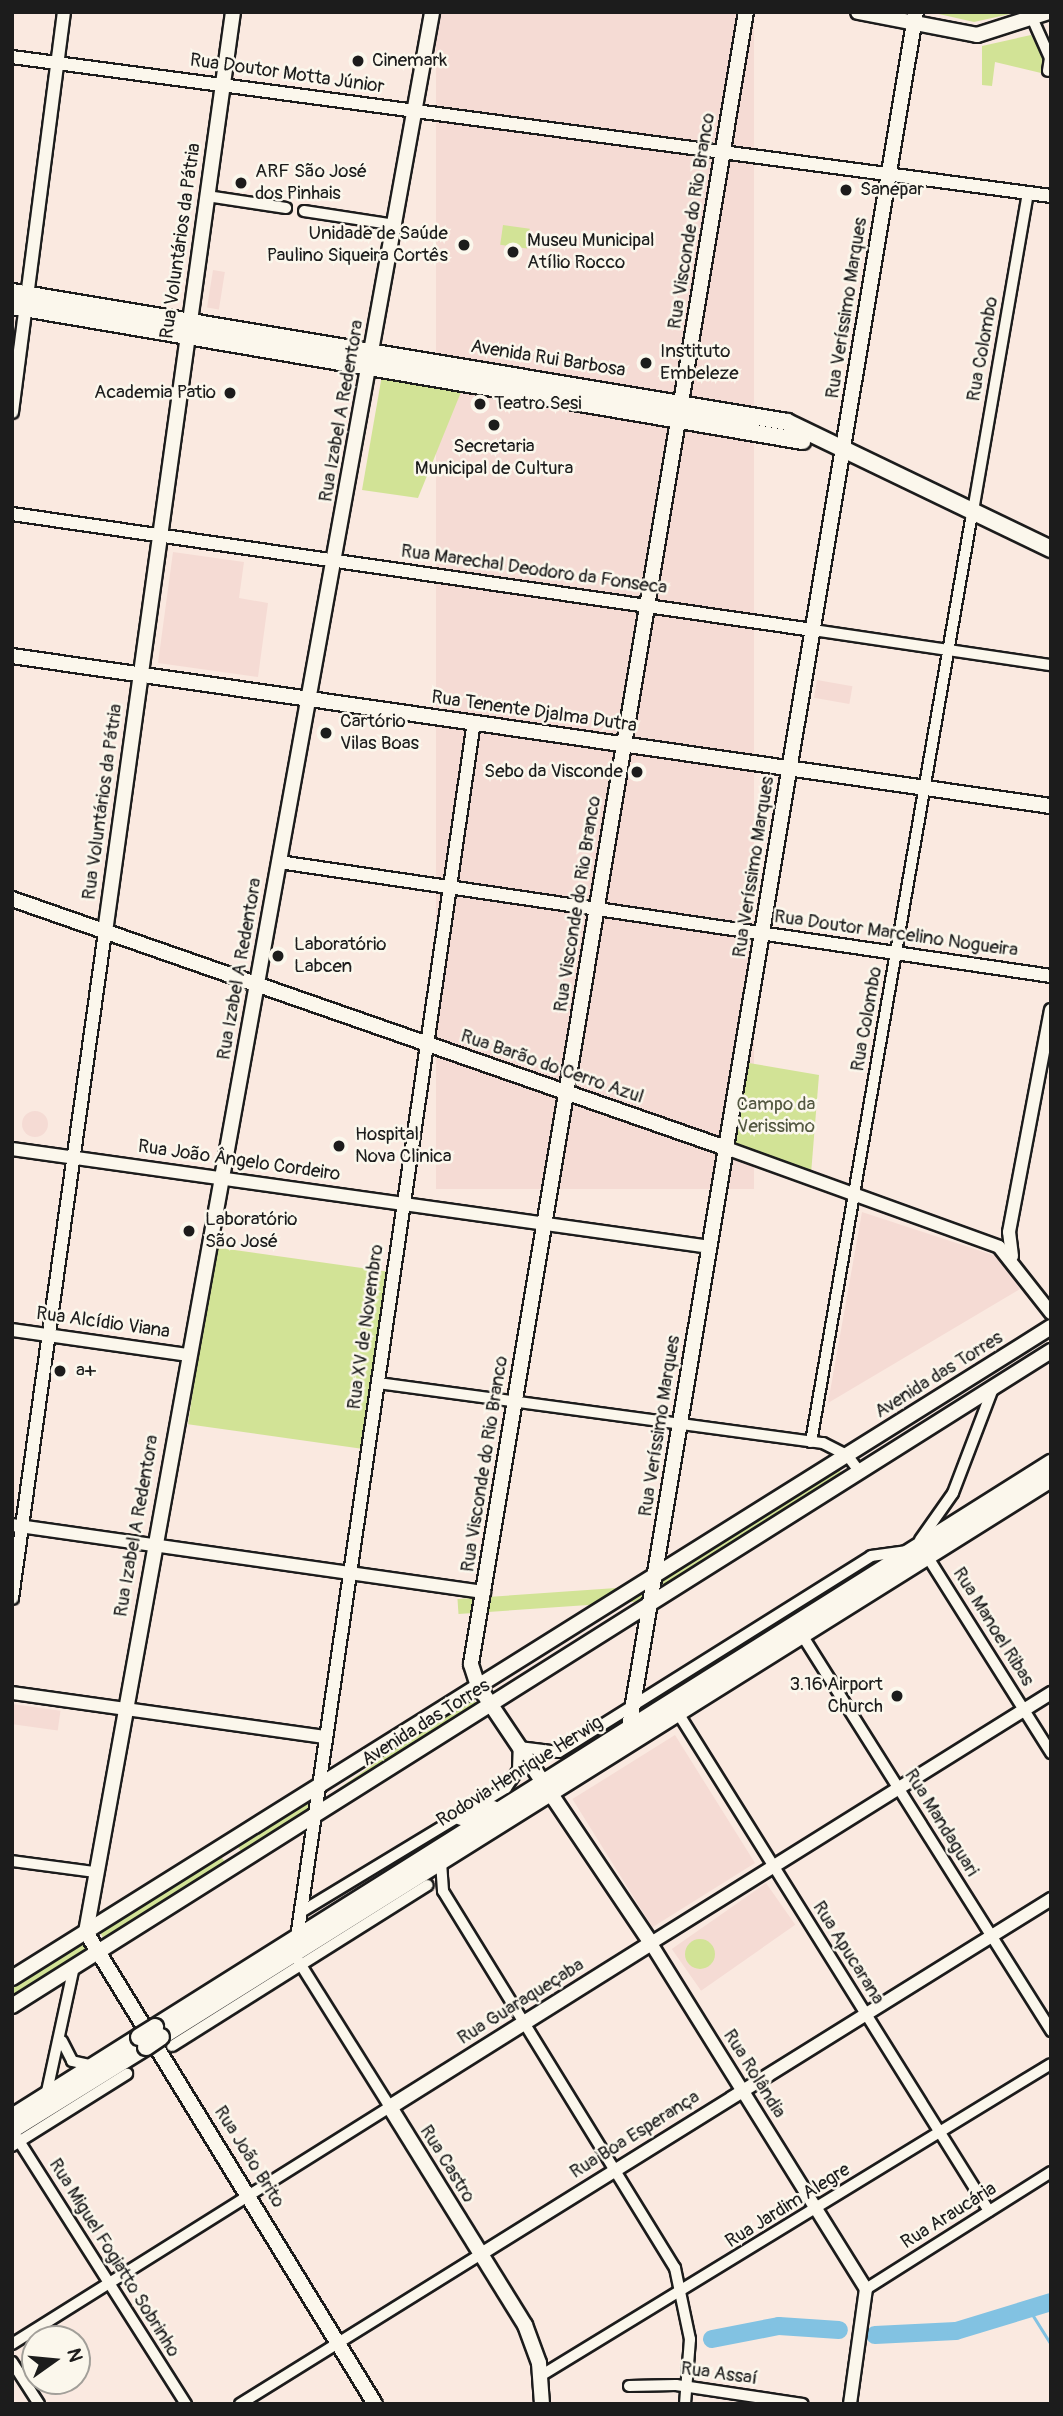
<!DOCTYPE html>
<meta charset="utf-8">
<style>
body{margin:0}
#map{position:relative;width:1063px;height:2416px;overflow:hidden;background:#fae9e0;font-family:Pangolin,sans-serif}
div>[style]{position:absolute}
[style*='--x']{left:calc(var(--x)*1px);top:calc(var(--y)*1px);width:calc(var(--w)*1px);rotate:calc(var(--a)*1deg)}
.built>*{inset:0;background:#f5dbd4;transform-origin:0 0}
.round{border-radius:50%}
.green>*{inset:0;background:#d2e396;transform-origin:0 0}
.stream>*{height:2.5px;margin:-1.25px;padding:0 1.25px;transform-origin:1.25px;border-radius:1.25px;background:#82c2e2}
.river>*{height:18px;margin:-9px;padding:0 9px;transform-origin:9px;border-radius:9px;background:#82c2e2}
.roads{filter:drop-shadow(2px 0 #1c1c1c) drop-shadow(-2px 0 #1c1c1c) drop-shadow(0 2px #1c1c1c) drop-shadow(0 -2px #1c1c1c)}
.minor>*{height:10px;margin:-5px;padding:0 5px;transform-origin:5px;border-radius:5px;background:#fbf7ec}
.tertiary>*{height:12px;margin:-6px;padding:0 6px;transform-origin:6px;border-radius:6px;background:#fbf7ec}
.secondary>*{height:14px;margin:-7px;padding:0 7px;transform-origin:7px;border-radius:7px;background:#fbf7ec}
.primary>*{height:16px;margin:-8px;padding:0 8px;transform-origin:8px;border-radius:8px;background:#fbf7ec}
.trunk>*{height:16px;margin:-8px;padding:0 8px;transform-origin:8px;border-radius:8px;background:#fbf7ec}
.bridges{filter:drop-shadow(2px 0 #1c1c1c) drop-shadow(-2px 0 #1c1c1c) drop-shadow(0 2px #1c1c1c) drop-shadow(0 -2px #1c1c1c)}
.trunk-bridge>*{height:16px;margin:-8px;padding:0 8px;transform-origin:8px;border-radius:8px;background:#fbf7ec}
.dots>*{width:19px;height:19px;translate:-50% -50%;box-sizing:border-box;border:4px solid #fbf7ec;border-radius:50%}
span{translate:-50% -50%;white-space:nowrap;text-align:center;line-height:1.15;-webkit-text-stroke:5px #fbf7ec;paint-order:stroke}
.poi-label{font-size:19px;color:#1c1c1c}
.left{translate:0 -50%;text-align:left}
.right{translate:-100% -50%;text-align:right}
.street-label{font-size:19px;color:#1c1c1c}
.park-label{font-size:19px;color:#535841}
.frame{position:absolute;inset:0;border:14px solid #1c1c1c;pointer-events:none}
.north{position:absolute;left:21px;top:2325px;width:70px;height:70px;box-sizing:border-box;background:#fbf7ec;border:2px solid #a29f99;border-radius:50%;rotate:75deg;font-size:19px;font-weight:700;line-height:28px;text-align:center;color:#1c1c1c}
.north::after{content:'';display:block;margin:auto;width:24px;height:32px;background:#1c1c1c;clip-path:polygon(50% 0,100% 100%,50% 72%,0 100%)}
</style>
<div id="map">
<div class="built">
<div style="left:436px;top:12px;width:318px;height:1177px"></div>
<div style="left:213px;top:270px;width:12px;height:38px;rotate:9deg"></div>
<div style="clip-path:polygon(173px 552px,244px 562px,239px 598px,268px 603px,258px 677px,158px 663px)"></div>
<div style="left:817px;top:680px;width:36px;height:18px;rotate:10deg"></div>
<div class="round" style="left:22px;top:1111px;width:26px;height:26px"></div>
<div style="clip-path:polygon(862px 1212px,999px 1257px,1020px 1289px,828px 1403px)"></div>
<div style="left:12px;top:1704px;width:49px;height:20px;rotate:8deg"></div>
<div style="left:675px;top:1735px;width:151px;height:121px;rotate:58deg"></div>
<div style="left:766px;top:1883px;width:51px;height:115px;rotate:55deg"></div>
</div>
<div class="green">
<div style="clip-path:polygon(930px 12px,1019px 12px,974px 22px)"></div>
<div style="clip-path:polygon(1031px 35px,1043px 58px,1041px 73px,995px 62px,992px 86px,982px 85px,982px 46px)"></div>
<div style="left:503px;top:225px;width:27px;height:20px;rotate:8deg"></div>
<div style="clip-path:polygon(382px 375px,461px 392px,418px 498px,362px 490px)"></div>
<div style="clip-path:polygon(743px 1062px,819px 1075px,811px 1174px,730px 1146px)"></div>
<div style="left:213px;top:1247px;width:177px;height:179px;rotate:8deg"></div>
<div style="clip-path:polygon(838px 1467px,843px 1476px,661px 1591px,658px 1578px)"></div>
<div style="left:645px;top:1586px;width:15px;height:188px;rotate:86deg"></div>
<div style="left:471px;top:1696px;width:12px;height:161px;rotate:55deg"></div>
<div style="clip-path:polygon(310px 1795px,308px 1812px,242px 1853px,235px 1842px)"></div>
<div style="left:218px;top:1852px;width:14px;height:143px;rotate:56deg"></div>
<div style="clip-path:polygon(85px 1937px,91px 1950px,12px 1999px,12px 1983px)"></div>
<div class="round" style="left:685px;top:1939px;width:30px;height:30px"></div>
</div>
<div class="stream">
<div style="--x:1031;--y:2312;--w:38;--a:58"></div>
</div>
<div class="river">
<div style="--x:875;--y:2335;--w:81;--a:-2.8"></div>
<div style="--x:956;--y:2331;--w:99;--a:-17"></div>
<div style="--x:712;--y:2339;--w:68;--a:-11"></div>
<div style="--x:779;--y:2326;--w:60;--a:3.8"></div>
</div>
<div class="roads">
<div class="minor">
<div style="--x:1033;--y:20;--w:42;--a:65.9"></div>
<div style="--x:1050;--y:58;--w:13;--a:99"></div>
<div style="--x:207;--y:196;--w:80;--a:8.6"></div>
<div style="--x:304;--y:211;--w:92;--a:8.7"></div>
<div style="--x:973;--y:511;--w:323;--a:-80.2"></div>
<div style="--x:813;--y:630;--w:241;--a:8.4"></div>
<div style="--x:378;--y:1383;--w:449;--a:7.7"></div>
<div style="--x:823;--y:1443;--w:27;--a:27"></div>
<div style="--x:847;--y:1455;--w:21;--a:53"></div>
<div style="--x:811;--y:1442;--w:936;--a:-80.16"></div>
<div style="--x:920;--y:1540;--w:57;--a:-54.9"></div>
<div style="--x:953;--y:1493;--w:112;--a:-69.1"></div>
<div style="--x:927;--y:1556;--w:233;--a:57.8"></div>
<div style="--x:802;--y:1635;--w:468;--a:57.8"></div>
<div style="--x:678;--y:1713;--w:587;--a:58.02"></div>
<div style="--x:12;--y:1861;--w:83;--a:7.6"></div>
<div style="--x:441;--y:1862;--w:29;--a:86"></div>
<div style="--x:443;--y:1891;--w:443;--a:58.4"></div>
<div style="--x:675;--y:2268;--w:73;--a:78.1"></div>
<div style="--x:690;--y:2339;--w:65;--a:94.4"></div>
<div style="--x:301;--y:1912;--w:240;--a:-31.2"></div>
<div style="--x:506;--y:1788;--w:22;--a:-56"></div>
<div style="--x:518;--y:1770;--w:23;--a:-88"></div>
<div style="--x:519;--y:1747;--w:40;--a:7.1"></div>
<div style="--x:559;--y:1752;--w:368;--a:-32.1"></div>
<div style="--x:871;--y:1556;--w:35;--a:-8"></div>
<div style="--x:62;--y:2041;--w:22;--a:63"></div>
<div style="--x:72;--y:2061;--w:22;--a:13"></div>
<div style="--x:172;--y:2046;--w:302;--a:-32.2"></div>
<div style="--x:46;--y:2096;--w:132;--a:-77.8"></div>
<div style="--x:12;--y:2130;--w:325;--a:57.6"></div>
<div style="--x:12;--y:2146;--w:136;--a:-32.1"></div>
<div style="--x:866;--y:2289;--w:219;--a:-32.3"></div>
<div style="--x:12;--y:2344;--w:446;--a:-32.1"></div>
<div style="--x:390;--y:2107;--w:181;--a:-122.1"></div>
<div style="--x:12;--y:2362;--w:50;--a:57.3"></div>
<div style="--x:542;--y:2375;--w:596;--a:-31.43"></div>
<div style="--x:629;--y:2386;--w:47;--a:-1.2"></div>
<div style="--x:676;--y:2385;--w:128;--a:8.5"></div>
<div style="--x:240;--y:2404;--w:284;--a:-31.9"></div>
</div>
<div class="tertiary">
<div style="--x:12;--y:57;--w:1048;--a:7.62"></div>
<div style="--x:12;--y:412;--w:403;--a:-82.6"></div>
<div style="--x:12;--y:514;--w:809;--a:8.24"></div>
<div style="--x:279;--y:862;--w:780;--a:8.4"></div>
<div style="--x:726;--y:1148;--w:290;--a:19.9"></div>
<div style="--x:999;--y:1247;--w:84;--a:51.8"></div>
<div style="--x:12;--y:1149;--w:705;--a:7.99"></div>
<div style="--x:1012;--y:1256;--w:24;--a:-97"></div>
<div style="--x:1009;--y:1232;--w:226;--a:-79.3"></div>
<div style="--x:12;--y:1330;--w:178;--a:8.1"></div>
<div style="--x:12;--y:1525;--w:477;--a:8.1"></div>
<div style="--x:12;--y:1598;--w:672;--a:-82.05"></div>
<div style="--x:12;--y:1693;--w:317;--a:8"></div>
<div style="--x:297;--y:1938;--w:1229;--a:-81.72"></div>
<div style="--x:481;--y:2254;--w:672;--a:-31.91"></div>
<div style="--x:850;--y:2404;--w:116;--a:-82.1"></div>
<div style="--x:866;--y:2289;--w:407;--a:-121.9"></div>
<div style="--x:651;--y:1943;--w:472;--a:-32"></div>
</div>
<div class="secondary">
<div style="--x:858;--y:12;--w:121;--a:10.9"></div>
<div style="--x:977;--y:35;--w:76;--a:-17.7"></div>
<div style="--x:12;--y:656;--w:1050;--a:8.22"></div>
<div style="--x:12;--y:899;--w:756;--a:19.23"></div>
<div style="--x:105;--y:932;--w:929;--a:-82.08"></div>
<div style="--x:629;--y:1728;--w:1740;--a:-80.51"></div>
<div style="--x:86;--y:1932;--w:1951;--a:-79.78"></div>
<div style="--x:86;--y:1932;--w:553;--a:58.52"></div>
<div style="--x:12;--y:1978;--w:1226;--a:-32.07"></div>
<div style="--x:12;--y:2006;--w:1228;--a:-32.23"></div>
<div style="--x:542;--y:2404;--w:41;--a:-94.2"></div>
<div style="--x:539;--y:2363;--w:40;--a:-110.2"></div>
<div style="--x:525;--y:2325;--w:256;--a:-121.8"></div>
<div style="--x:390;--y:2107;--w:308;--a:-32.1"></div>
<div style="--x:651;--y:1943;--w:310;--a:-123.9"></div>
<div style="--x:478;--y:1686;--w:23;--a:-108"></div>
<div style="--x:471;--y:1664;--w:1675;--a:-80.55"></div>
</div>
<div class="primary">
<div style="--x:12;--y:292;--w:786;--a:9.52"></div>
<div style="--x:787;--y:422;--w:293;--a:25.7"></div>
<div style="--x:12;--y:306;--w:802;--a:9.69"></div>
</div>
<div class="trunk">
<div style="--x:461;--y:1817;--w:33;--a:-14"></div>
<div style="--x:155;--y:2027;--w:1059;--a:-32.19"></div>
<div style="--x:161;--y:2037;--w:1050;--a:-32.09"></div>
<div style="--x:12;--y:2117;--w:150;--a:-32.2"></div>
<div style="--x:12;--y:2130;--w:158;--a:-31.8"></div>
</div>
</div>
<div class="bridges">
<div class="trunk-bridge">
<div style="--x:139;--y:2037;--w:19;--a:-32"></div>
<div style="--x:146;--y:2047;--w:18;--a:-34"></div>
</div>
</div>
<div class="dots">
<div style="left:358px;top:61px;background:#1c1c1c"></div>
<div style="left:241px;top:183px;background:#1c1c1c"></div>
<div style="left:846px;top:190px;background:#1c1c1c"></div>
<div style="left:464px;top:245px;background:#1c1c1c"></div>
<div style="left:513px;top:252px;background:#1c1c1c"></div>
<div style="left:646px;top:363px;background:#1c1c1c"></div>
<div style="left:230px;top:393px;background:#1c1c1c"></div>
<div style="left:480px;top:404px;background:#1c1c1c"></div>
<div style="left:494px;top:425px;background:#1c1c1c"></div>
<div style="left:326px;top:733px;background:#1c1c1c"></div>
<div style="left:637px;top:772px;background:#1c1c1c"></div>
<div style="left:278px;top:956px;background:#1c1c1c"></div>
<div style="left:339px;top:1146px;background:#1c1c1c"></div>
<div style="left:189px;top:1231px;background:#1c1c1c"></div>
<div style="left:60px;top:1371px;background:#1c1c1c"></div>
<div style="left:897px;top:1696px;background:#1c1c1c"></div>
</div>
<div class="poi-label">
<span class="left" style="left:372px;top:61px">Cinemark</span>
<span class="left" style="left:255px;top:183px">ARF São José<br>dos Pinhais</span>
<span class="left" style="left:860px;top:190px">Sanepar</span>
<span class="right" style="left:448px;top:245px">Unidade de Saúde<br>Paulino Siqueira Cortês</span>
<span class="left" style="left:527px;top:252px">Museu Municipal<br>Atílio Rocco</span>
<span class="left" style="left:660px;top:363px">Instituto<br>Embeleze</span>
<span class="right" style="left:216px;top:393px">Academia Patio</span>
<span class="left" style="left:494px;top:404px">Teatro Sesi</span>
<span style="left:494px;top:458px">Secretaria<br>Municipal de Cultura</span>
<span class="left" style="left:340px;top:733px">Cartório<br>Vilas Boas</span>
<span class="right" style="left:623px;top:772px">Sebo da Visconde</span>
<span class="left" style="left:294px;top:956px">Laboratório<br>Labcen</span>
<span class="left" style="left:355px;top:1146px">Hospital<br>Nova Clinica</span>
<span class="left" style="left:205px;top:1231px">Laboratório<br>São José</span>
<span class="left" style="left:76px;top:1371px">a+</span>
<span class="right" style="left:883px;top:1696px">3.16 Airport<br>Church</span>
</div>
<div class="street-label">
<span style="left:287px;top:74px;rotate:8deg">Rua Doutor Motta Júnior</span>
<span style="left:692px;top:221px;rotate:-81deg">Rua Visconde do Rio Branco</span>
<span style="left:181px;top:241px;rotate:-82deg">Rua Voluntários da Pátria</span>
<span style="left:847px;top:308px;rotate:-81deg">Rua Veríssimo Marques</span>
<span style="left:983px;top:349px;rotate:-80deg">Rua Colombo</span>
<span style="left:548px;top:359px;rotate:9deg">Avenida Rui Barbosa</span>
<span style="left:342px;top:411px;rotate:-80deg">Rua Izabel A Redentora</span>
<span style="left:534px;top:570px;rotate:8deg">Rua Marechal Deodoro da Fonseca</span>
<span style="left:534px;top:712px;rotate:8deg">Rua Tenente Djalma Dutra</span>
<span style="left:103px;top:802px;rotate:-82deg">Rua Voluntários da Pátria</span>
<span style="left:754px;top:867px;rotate:-81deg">Rua Veríssimo Marques</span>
<span style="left:578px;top:904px;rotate:-81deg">Rua Visconde do Rio Branco</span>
<span style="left:896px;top:934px;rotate:8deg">Rua Doutor Marcelino Nogueira</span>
<span style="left:240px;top:969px;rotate:-80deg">Rua Izabel A Redentora</span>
<span style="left:867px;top:1019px;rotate:-80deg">Rua Colombo</span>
<span style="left:552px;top:1067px;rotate:19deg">Rua Barão do Cerro Azul</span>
<span style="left:239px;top:1161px;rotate:8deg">Rua João Ângelo Cordeiro</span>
<span style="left:103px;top:1323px;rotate:8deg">Rua Alcídio Viana</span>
<span style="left:366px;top:1327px;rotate:-82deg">Rua XV de Novembro</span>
<span style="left:939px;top:1375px;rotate:-32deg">Avenida das Torres</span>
<span style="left:660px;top:1426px;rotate:-81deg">Rua Veríssimo Marques</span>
<span style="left:485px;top:1464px;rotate:-81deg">Rua Visconde do Rio Branco</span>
<span style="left:137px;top:1526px;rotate:-80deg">Rua Izabel A Redentora</span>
<span style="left:993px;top:1627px;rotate:58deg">Rua Manoel Ribas</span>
<span style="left:426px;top:1723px;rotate:-32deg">Avenida das Torres</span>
<span style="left:520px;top:1772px;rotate:-32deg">Rodovia Henrique Herwig</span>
<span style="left:941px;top:1823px;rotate:58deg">Rua Mandaguari</span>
<span style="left:848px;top:1953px;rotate:58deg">Rua Apucarana</span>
<span style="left:521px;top:2002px;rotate:-32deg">Rua Guaraqueçaba</span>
<span style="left:754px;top:2074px;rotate:58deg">Rua Rolândia</span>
<span style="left:635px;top:2135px;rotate:-32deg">Rua Boa Esperança</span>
<span style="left:249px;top:2157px;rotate:58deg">Rua João Brito</span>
<span style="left:447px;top:2164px;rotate:58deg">Rua Castro</span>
<span style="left:788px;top:2206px;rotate:-32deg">Rua Jardim Alegre</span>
<span style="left:949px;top:2216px;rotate:-32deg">Rua Araucária</span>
<span style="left:114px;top:2258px;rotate:58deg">Rua Miguel Fogiatto Sobrinho</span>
<span style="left:719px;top:2374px;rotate:8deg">Rua Assaí</span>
</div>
<div class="park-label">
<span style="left:776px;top:1116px">Campo da<br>Verissimo</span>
</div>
<div class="frame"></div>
<div class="north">N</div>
</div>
